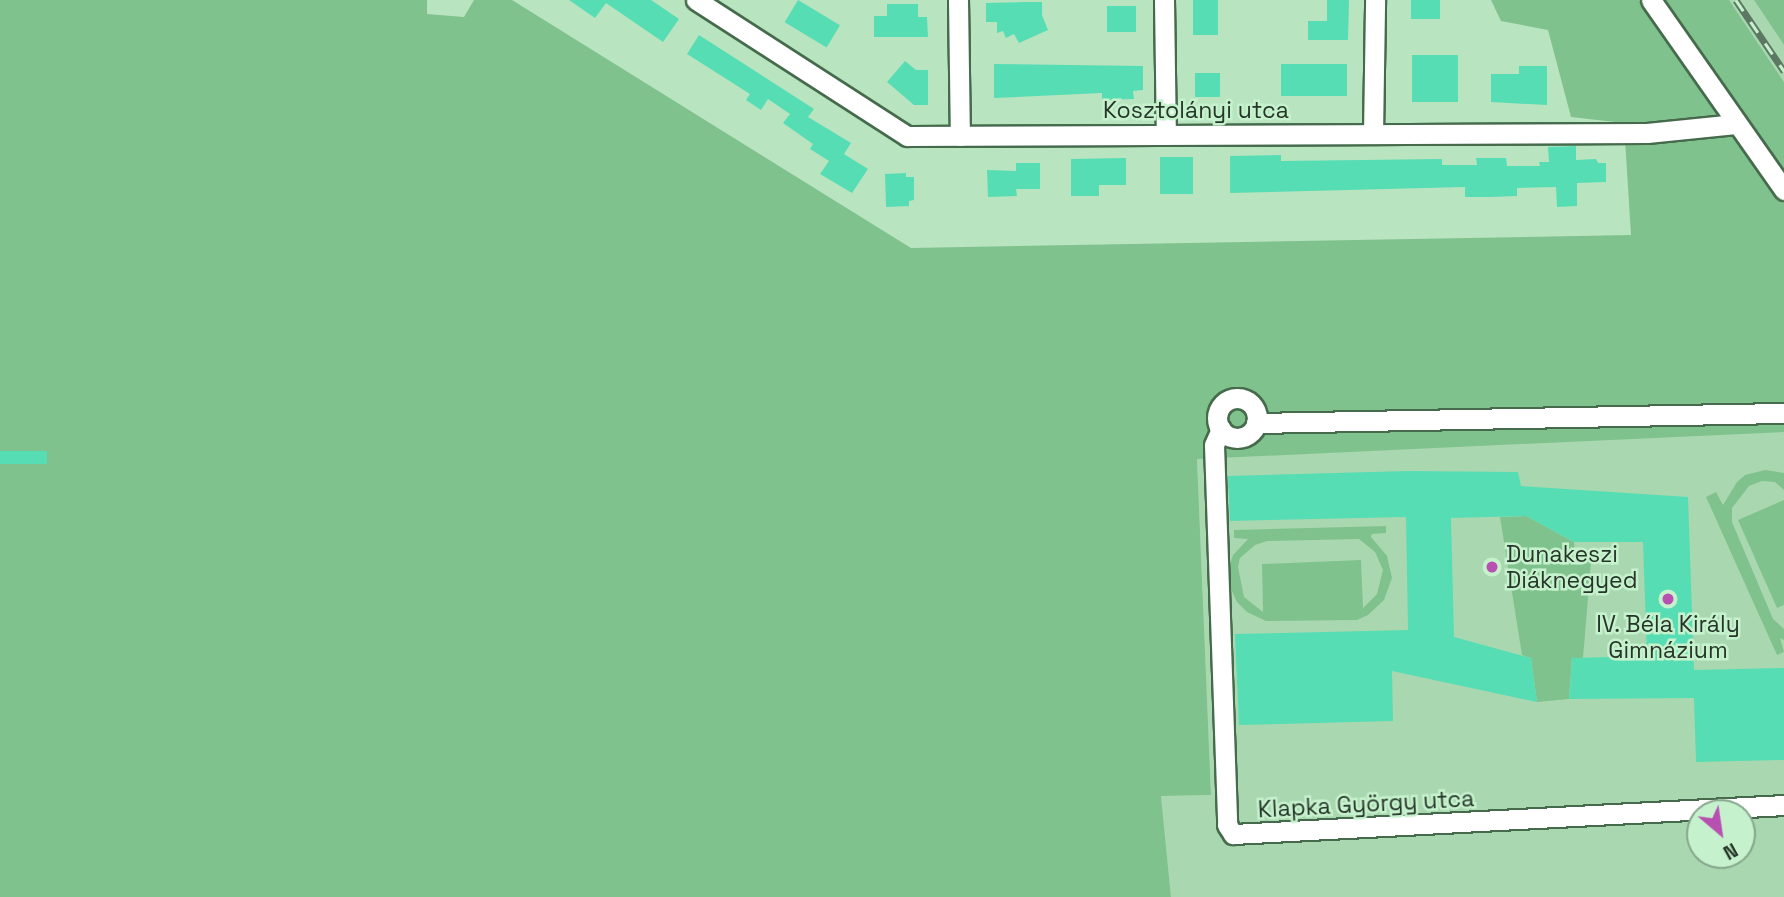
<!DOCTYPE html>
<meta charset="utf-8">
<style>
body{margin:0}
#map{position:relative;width:1784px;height:897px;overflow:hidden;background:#b9e4c0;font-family:"Space Grotesk",sans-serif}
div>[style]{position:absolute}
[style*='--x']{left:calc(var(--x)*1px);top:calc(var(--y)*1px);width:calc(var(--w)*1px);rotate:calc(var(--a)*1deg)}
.built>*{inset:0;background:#a9d8b0}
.green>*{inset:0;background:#80c28d}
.building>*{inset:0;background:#57ddb4;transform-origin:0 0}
.roads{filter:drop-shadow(2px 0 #456b4c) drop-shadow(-2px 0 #456b4c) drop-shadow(0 2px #456b4c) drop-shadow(0 -2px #456b4c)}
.street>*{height:19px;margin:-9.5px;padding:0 9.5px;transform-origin:9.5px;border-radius:9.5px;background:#fff}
.street>.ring{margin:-9.5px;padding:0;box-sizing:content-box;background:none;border:19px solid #fff;border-radius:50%}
.rail>*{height:7px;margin-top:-3.5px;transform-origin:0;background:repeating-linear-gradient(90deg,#c6f1cd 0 13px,#5d7862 0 26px);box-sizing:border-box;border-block:2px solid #5d7862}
.dots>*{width:19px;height:19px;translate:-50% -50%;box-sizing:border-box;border:4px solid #c6f1cd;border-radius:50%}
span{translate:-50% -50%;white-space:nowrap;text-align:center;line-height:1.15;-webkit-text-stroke:5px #c6f1cd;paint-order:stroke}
.street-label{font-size:23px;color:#253628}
.poi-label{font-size:23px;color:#253628}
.left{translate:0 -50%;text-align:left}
.north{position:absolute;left:1686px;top:799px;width:70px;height:70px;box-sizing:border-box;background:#c6f1cd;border:2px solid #86a68b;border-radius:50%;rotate:151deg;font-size:19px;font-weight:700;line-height:28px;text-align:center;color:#253628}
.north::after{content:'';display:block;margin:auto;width:24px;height:32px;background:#b850b2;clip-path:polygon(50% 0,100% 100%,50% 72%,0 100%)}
</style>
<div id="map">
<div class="built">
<div style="clip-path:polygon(1729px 0,1754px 0,1784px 45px,1784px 82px)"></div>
<div style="clip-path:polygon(evenodd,1784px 248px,1784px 897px,1171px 897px,1161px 796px,1211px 795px,1197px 458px,1784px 248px,1700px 813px,1742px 813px,1742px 855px,1700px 855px,1700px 813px)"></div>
</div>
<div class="green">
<div style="clip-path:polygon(0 0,427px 0,427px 14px,464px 17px,474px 0,512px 0,911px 248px,1631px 235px,1624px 123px,1571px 117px,1548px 30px,1501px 21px,1491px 0,1639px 0,1784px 203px,1784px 432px,1197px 459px,1211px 795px,1161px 796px,1171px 897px,0 897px)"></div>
<div style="clip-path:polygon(1664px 0,1729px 0,1784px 82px,1784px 175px)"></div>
<div style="clip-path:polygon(1754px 0,1784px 0,1784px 45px)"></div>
<div style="clip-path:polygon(1765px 470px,1784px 473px,1784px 490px,1775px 482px,1762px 481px,1749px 486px,1732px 508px,1732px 522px,1773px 619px,1784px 629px,1784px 640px,1780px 638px,1784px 652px,1777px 655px,1706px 497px,1716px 492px,1723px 505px,1737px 482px,1745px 475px)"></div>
<div style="clip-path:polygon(1784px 500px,1784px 605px,1777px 608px,1738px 520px)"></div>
<div style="clip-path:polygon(1526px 516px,1574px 542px,1575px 551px,1592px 550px,1583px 658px,1572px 658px,1569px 699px,1537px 702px,1531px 658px,1522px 655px,1500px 517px)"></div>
<div style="clip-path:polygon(evenodd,1386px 526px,1386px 533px,1372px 534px,1371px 537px,1387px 556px,1392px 578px,1384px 600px,1368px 615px,1357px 620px,1266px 621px,1247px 612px,1237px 602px,1231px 589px,1229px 567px,1233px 555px,1248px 539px,1234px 538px,1234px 530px,1386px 526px,1359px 539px,1375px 552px,1383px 570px,1377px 594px,1363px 608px,1361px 560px,1262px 564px,1263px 612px,1244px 597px,1238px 567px,1240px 558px,1255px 545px,1267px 541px,1359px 539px)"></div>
</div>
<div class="building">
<div style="clip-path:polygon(569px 0,651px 0,679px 19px,663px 42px,606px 3px,595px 18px)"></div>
<div style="left:798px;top:0;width:49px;height:26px;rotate:31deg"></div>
<div style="left:1193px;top:0;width:25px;height:35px"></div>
<div style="clip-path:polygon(1327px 0,1349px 0,1348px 40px,1308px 40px,1308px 21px,1327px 21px)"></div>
<div style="left:1411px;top:0;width:29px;height:19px"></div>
<div style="clip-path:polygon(1026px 2px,1042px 2px,1042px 15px,1048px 30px,1019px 43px,1014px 34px,1006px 38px,1003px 31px,997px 33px,997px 22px,986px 22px,986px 3px)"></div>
<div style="clip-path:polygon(887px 4px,918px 4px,918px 17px,927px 17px,928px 37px,874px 37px,874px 16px,887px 16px)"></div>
<div style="left:1107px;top:6px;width:29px;height:26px"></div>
<div style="clip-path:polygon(699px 35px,814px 109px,808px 117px,851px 143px,844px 154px,868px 169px,852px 193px,820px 174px,829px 161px,810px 149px,813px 144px,783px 123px,790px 114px,768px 99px,761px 110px,746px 100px,750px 94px,687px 54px)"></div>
<div style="left:1412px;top:55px;width:46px;height:47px"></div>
<div style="clip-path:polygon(905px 61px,916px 70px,928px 70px,928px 105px,914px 105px,887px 82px)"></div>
<div style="clip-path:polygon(994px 64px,1143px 66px,1143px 90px,1133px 91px,1134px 99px,1102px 100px,1102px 93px,994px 98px)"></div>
<div style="left:1281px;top:64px;width:66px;height:32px"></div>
<div style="clip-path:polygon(1519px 66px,1547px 66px,1547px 105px,1491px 102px,1491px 74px,1519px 74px)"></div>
<div style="left:1195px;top:73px;width:25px;height:24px"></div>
<div style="clip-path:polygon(1576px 146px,1576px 160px,1596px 159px,1598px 163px,1606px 163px,1606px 182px,1577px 183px,1577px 206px,1557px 207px,1556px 187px,1517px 188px,1517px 196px,1491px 197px,1465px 197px,1465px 187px,1230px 193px,1230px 156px,1281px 155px,1281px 161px,1442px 159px,1442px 165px,1477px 165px,1476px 158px,1506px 158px,1507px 166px,1540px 166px,1539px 162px,1549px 162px,1548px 147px)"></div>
<div style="left:1193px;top:157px;width:37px;height:33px;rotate:90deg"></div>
<div style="clip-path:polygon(1126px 158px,1126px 185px,1099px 185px,1099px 196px,1071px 196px,1071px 159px)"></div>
<div style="clip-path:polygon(1016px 163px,1040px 163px,1040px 189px,1016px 189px,1017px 196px,988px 197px,987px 170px,1016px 171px)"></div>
<div style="clip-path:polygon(906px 173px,906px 177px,914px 177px,914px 200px,909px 201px,909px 206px,886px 207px,885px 174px)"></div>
<div style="left:0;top:451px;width:47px;height:13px"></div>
<div style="clip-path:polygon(1407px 471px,1518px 472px,1521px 486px,1688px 497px,1694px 670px,1784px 668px,1784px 760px,1696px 762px,1694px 698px,1569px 699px,1572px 658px,1647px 656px,1643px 542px,1574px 542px,1526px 516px,1451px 518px,1454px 637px,1531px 658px,1537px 702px,1392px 671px,1393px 721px,1239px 725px,1235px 634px,1408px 630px,1406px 517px,1230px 521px,1228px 476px)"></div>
</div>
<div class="roads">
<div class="street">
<div style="--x:696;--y:0;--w:251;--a:32.8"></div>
<div style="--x:907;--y:136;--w:740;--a:-0.23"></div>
<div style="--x:1647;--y:133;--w:89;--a:-5.8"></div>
<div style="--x:958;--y:0;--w:136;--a:89.2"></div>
<div style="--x:1164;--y:0;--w:135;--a:89.2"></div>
<div style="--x:1651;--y:0;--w:232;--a:55"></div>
<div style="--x:1373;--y:134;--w:134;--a:-89.1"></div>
<div class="ring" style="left:1217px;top:398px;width:21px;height:21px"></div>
<div style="--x:1256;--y:423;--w:528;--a:-1.09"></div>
<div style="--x:1221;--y:429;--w:17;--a:114"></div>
<div style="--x:1214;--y:445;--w:380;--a:88"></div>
<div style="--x:1227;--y:825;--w:11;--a:56"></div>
<div style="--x:1233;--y:834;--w:552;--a:-3.01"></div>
</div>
</div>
<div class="rail">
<div style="--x:1736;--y:0;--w:86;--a:55.9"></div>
</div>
<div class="dots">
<div style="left:1492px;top:567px;background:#b850b2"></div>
<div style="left:1668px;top:599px;background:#b850b2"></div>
</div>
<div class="street-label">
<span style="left:1196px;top:110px">Kosztolányi utca</span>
<span style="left:1366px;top:804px;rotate:-3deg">Klapka György utca</span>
</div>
<div class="poi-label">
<span class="left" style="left:1506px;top:567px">Dunakeszi<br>Diáknegyed</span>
<span style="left:1668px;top:637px">IV. Béla Király<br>Gimnázium</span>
</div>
<div class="north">N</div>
</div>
